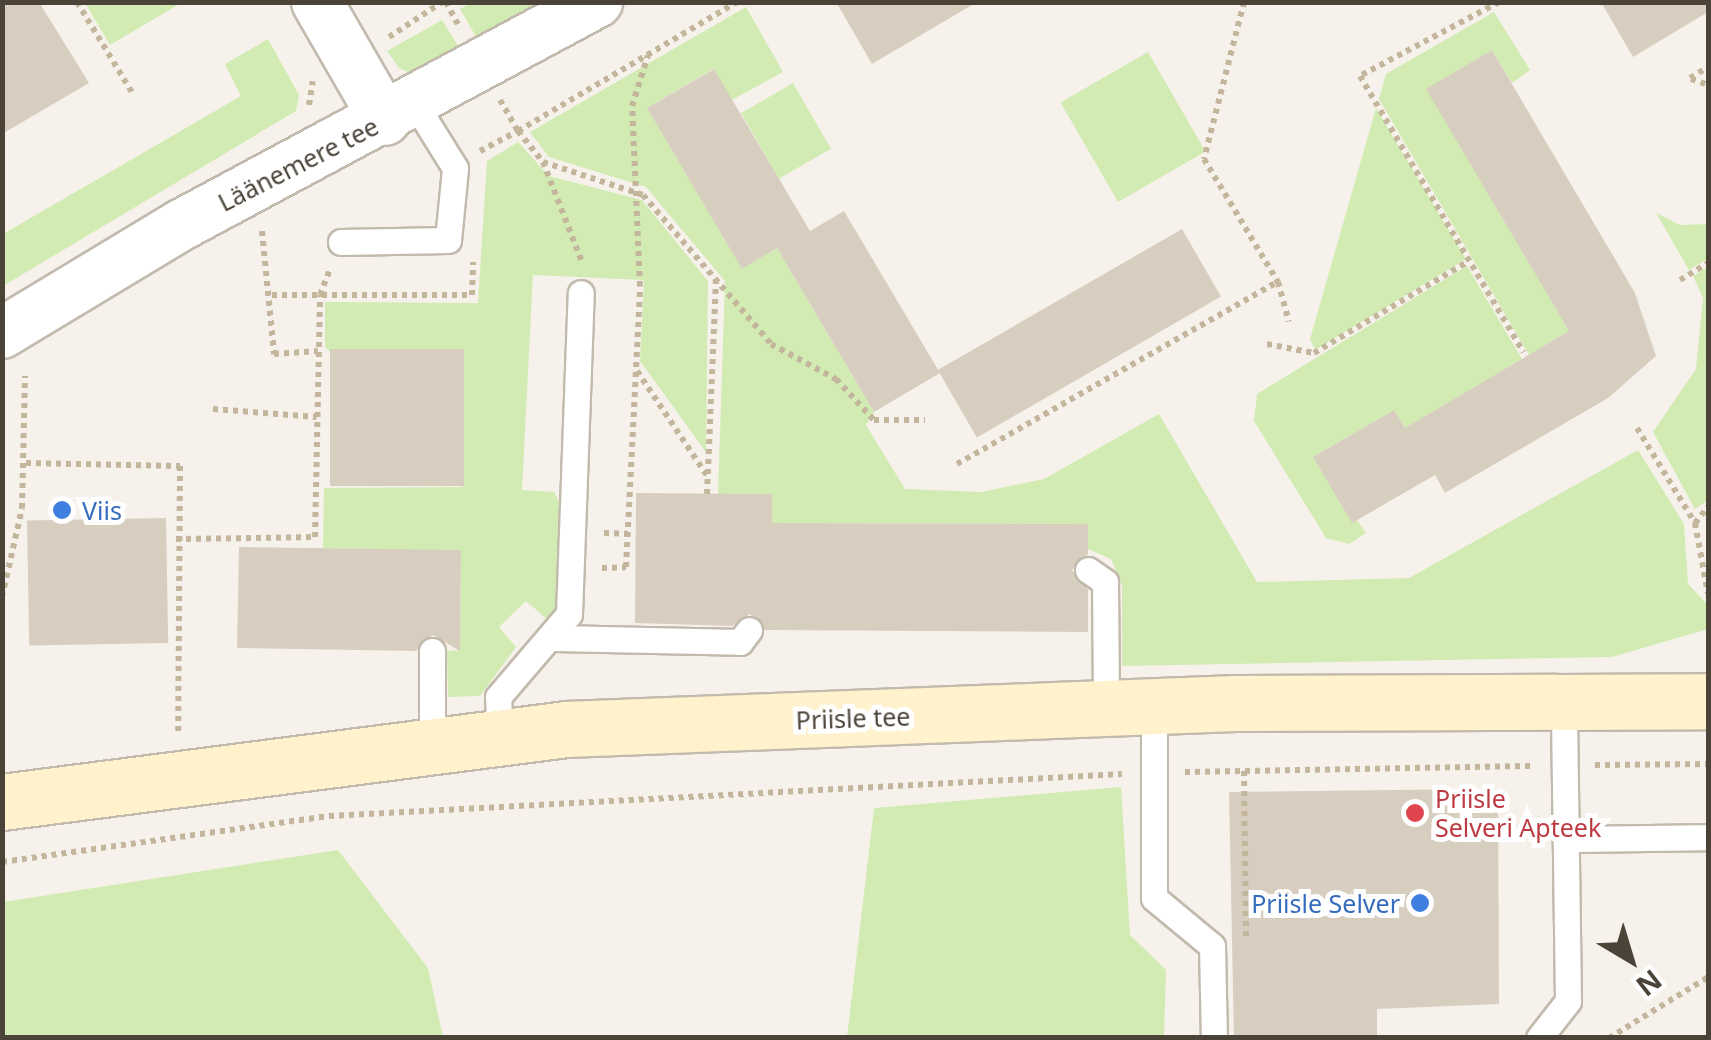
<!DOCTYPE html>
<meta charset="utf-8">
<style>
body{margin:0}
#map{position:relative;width:1711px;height:1040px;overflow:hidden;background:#f6f2eb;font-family:"Noto Sans",sans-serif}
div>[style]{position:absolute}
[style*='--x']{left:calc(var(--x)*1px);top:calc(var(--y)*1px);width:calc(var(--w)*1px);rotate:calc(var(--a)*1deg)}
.green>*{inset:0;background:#d2ebb3;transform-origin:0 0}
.building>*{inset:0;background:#d8cec0;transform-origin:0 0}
.path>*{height:6px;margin-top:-3px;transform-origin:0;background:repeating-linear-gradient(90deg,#c4b69d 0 5px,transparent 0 10px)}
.roads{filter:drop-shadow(2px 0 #c2baad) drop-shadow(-2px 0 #c2baad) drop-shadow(0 2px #c2baad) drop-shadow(0 -2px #c2baad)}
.lane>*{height:25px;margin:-12.5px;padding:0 12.5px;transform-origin:12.5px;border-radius:12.5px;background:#fff}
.street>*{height:50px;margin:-25px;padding:0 25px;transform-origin:25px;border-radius:25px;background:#fff}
.secondary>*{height:55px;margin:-27.5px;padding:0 27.5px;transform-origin:27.5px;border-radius:27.5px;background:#fff2cc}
.dots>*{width:28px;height:28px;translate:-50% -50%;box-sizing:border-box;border:5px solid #fff;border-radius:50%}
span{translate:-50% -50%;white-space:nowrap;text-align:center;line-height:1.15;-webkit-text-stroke:10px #fff;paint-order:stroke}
.street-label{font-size:25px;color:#4b4338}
.shop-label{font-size:25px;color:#366cbe}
.left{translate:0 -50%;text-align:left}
.right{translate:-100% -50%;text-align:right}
.health-label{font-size:25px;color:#be3a42}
.frame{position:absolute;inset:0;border:5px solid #4b4338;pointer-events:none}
.north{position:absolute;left:1581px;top:910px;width:100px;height:100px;-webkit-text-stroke:8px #fff;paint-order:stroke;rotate:142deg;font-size:28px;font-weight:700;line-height:40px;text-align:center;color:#4b4338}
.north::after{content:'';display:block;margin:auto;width:35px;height:45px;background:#4b4338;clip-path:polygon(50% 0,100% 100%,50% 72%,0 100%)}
</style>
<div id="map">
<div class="green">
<div style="clip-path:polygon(85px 3px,181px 3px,110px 45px)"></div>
<div style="clip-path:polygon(471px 3px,557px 3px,482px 47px,460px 9px)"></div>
<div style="clip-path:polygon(746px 7px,783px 72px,732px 100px,713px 69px,647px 108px,742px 268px,777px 248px,874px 412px,866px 425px,905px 489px,981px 492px,1044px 479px,1159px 414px,1257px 582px,1409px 578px,1638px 450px,1684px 524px,1688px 584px,1708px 605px,1708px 629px,1612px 657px,1122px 666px,1122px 585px,1111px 559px,1088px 549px,1088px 524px,772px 523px,772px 494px,718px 494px,725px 281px,646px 187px,549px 157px,530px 132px)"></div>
<div style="clip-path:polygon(1494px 12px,1530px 70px,1512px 83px,1492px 50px,1427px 89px,1569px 331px,1529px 355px,1379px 99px,1386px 74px)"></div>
<div style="clip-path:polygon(442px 20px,465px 57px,412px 74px,399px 68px,387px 51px)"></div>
<div style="clip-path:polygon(268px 39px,299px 95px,296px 111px,3px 286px,3px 234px,241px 96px,225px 64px)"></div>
<div style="left:1148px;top:52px;width:115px;height:101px;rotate:60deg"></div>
<div style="left:793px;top:83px;width:76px;height:60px;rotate:60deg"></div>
<div style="clip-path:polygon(1376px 108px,1466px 259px,1315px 350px,1310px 339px)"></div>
<div style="clip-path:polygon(518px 142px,549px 176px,642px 200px,708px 281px,706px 452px,640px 361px,644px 280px,533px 275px,522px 490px,554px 492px,559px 501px,558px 611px,548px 620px,526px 601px,499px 627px,516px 647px,480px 696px,448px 697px,447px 651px,460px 650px,461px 551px,323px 548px,324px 488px,463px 487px,325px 347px,325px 302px,478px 303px,487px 161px)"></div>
<div style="clip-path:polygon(1656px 213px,1680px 225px,1708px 224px,1708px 259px,1689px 270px)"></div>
<div style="clip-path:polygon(1467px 266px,1522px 359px,1405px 428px,1394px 410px,1313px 457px,1366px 533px,1349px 544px,1326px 538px,1254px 421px,1257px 394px)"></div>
<div style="clip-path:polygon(1708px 267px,1708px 500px,1695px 509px,1653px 432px,1696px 369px,1703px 298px,1693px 276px)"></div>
<div style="clip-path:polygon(1121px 787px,1130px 935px,1166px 970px,1164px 1037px,847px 1037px,874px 808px)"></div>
<div style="clip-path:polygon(338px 850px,428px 968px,443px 1037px,3px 1037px,3px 902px)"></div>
</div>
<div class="building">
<div style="clip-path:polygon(2px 2px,39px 2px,89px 83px,2px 134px)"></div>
<div style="clip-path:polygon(836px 2px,977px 2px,872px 64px)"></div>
<div style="clip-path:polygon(1601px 2px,1708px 2px,1708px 12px,1633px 57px)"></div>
<div style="clip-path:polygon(1492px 50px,1635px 293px,1656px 356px,1608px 398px,1445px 493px,1435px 475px,1352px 523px,1313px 457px,1394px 410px,1405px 428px,1569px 331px,1426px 89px)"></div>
<div style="clip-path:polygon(714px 69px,810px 231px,844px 211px,940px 373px,874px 412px,777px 248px,742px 269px,647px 108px)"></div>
<div style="left:1182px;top:229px;width:78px;height:282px;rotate:60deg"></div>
<div style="left:330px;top:349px;width:134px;height:137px"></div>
<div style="clip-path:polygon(636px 493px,772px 494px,772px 523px,1088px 524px,1088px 554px,1072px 570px,1088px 590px,1088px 632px,765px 630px,750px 614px,732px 626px,635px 623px)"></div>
<div style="left:166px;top:518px;width:125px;height:139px;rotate:89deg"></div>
<div style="clip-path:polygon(239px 547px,461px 550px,460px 651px,433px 635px,416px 651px,237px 648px)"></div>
<div style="clip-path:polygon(1476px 789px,1498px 789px,1499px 1004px,1377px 1009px,1377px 1038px,1234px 1038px,1229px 792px)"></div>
</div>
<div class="path">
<div style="--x:77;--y:2;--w:108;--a:58.7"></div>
<div style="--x:446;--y:2;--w:30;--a:62"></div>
<div style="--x:1244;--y:2;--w:162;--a:104.3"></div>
<div style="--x:1204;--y:159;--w:144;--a:59"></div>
<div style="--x:1278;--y:282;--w:41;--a:74.6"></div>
<div style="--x:1499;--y:2;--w:157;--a:152"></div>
<div style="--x:1360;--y:76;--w:321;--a:59.4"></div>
<div style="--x:389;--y:37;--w:64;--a:-33.4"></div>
<div style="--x:1690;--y:78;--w:21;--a:-31"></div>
<div style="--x:1691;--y:79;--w:18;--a:19"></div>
<div style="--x:500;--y:100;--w:36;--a:60"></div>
<div style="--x:518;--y:131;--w:254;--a:-30.5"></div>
<div style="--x:309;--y:105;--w:24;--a:-81"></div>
<div style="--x:480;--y:151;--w:43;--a:-27.8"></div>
<div style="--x:518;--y:131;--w:40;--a:51"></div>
<div style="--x:543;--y:162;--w:105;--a:18.3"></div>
<div style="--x:643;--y:195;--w:196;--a:49.3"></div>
<div style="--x:771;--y:344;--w:74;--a:28.3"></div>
<div style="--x:836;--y:379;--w:56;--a:47.2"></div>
<div style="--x:874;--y:420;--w:51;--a:0"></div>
<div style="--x:543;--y:162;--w:107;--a:68.7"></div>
<div style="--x:262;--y:231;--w:124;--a:84.4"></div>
<div style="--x:274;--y:354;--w:44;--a:-3.9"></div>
<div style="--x:1680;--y:280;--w:33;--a:-31"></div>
<div style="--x:272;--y:295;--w:200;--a:0"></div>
<div style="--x:472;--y:295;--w:33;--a:-88"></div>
<div style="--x:1267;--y:344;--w:48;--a:10.8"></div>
<div style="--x:1314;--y:353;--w:180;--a:-30.7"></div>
<div style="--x:637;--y:371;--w:128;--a:56.2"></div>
<div style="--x:213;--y:409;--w:104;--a:4.4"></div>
<div style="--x:1637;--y:428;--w:111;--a:58.6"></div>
<div style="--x:1695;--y:523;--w:72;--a:79.6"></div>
<div style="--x:26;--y:463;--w:154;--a:1.1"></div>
<div style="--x:180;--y:466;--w:269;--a:90.4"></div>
<div style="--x:957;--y:464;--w:369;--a:-29.6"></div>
<div style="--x:707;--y:494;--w:214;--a:-87.6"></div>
<div style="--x:1695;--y:523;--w:21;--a:-51"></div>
<div style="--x:604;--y:533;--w:24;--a:2"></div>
<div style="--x:176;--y:539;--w:139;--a:-0.8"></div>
<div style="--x:315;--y:537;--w:242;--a:-88.8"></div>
<div style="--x:320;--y:295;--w:26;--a:-69"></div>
<div style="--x:602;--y:568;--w:24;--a:-2"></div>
<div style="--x:626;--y:567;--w:281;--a:-87.1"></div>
<div style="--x:640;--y:286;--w:180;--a:-92.5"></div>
<div style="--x:632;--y:106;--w:53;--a:-72.6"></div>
<div style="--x:2;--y:597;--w:91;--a:-77.3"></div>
<div style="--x:22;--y:508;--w:132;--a:-88.7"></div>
<div style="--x:1595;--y:765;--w:113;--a:-0.5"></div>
<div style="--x:1244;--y:771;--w:170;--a:89.3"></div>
<div style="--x:1185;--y:772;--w:347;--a:-1"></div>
<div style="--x:2;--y:862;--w:330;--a:-8"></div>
<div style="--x:329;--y:816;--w:794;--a:-3.03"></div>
<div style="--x:1609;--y:1038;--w:116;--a:-31.6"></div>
</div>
<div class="roads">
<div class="lane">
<div style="--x:341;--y:242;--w:107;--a:-1.1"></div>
<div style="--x:448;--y:240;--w:72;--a:-84.4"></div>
<div style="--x:455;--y:168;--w:72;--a:-121.9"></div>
<div style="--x:1088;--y:570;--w:21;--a:35"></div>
<div style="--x:1105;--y:582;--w:126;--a:89.5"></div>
<div style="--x:555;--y:638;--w:185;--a:1.2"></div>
<div style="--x:740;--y:642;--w:15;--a:-53"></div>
<div style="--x:1154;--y:707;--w:191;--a:90"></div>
<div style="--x:1154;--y:898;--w:75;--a:39.6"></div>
<div style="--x:1212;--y:946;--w:92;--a:88.8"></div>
<div style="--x:499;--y:736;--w:39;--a:-91"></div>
<div style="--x:498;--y:697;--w:109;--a:-49.5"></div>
<div style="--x:569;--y:614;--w:321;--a:-87.9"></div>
<div style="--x:432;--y:743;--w:92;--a:-90"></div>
<div style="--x:1569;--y:839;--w:139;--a:-0.8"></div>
<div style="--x:1539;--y:1038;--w:47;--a:-51.9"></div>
<div style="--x:1568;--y:1001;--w:298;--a:-90.8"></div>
</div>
<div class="street">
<div style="--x:317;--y:2;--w:136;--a:60"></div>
<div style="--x:2;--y:333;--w:211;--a:-31.1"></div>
<div style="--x:183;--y:224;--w:470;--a:-28.2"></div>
</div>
<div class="secondary">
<div style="--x:2;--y:802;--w:569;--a:-7.37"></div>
<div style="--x:566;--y:729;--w:670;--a:-2.23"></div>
<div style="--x:1235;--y:703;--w:473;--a:-0.2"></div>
</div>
</div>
<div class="dots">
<div style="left:62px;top:510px;background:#3f7fe0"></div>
<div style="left:1415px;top:813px;background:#e0444e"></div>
<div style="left:1420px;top:903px;background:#3f7fe0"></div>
</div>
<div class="street-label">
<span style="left:298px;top:164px;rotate:-27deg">Läänemere tee</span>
<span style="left:853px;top:718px;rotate:-2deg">Priisle tee</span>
</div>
<div class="shop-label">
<span class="left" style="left:82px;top:510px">Viis</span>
<span class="right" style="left:1400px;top:903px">Priisle Selver</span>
</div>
<div class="health-label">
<span class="left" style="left:1435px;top:813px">Priisle<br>Selveri Apteek</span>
</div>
<div class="frame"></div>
<div class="north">N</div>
</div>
